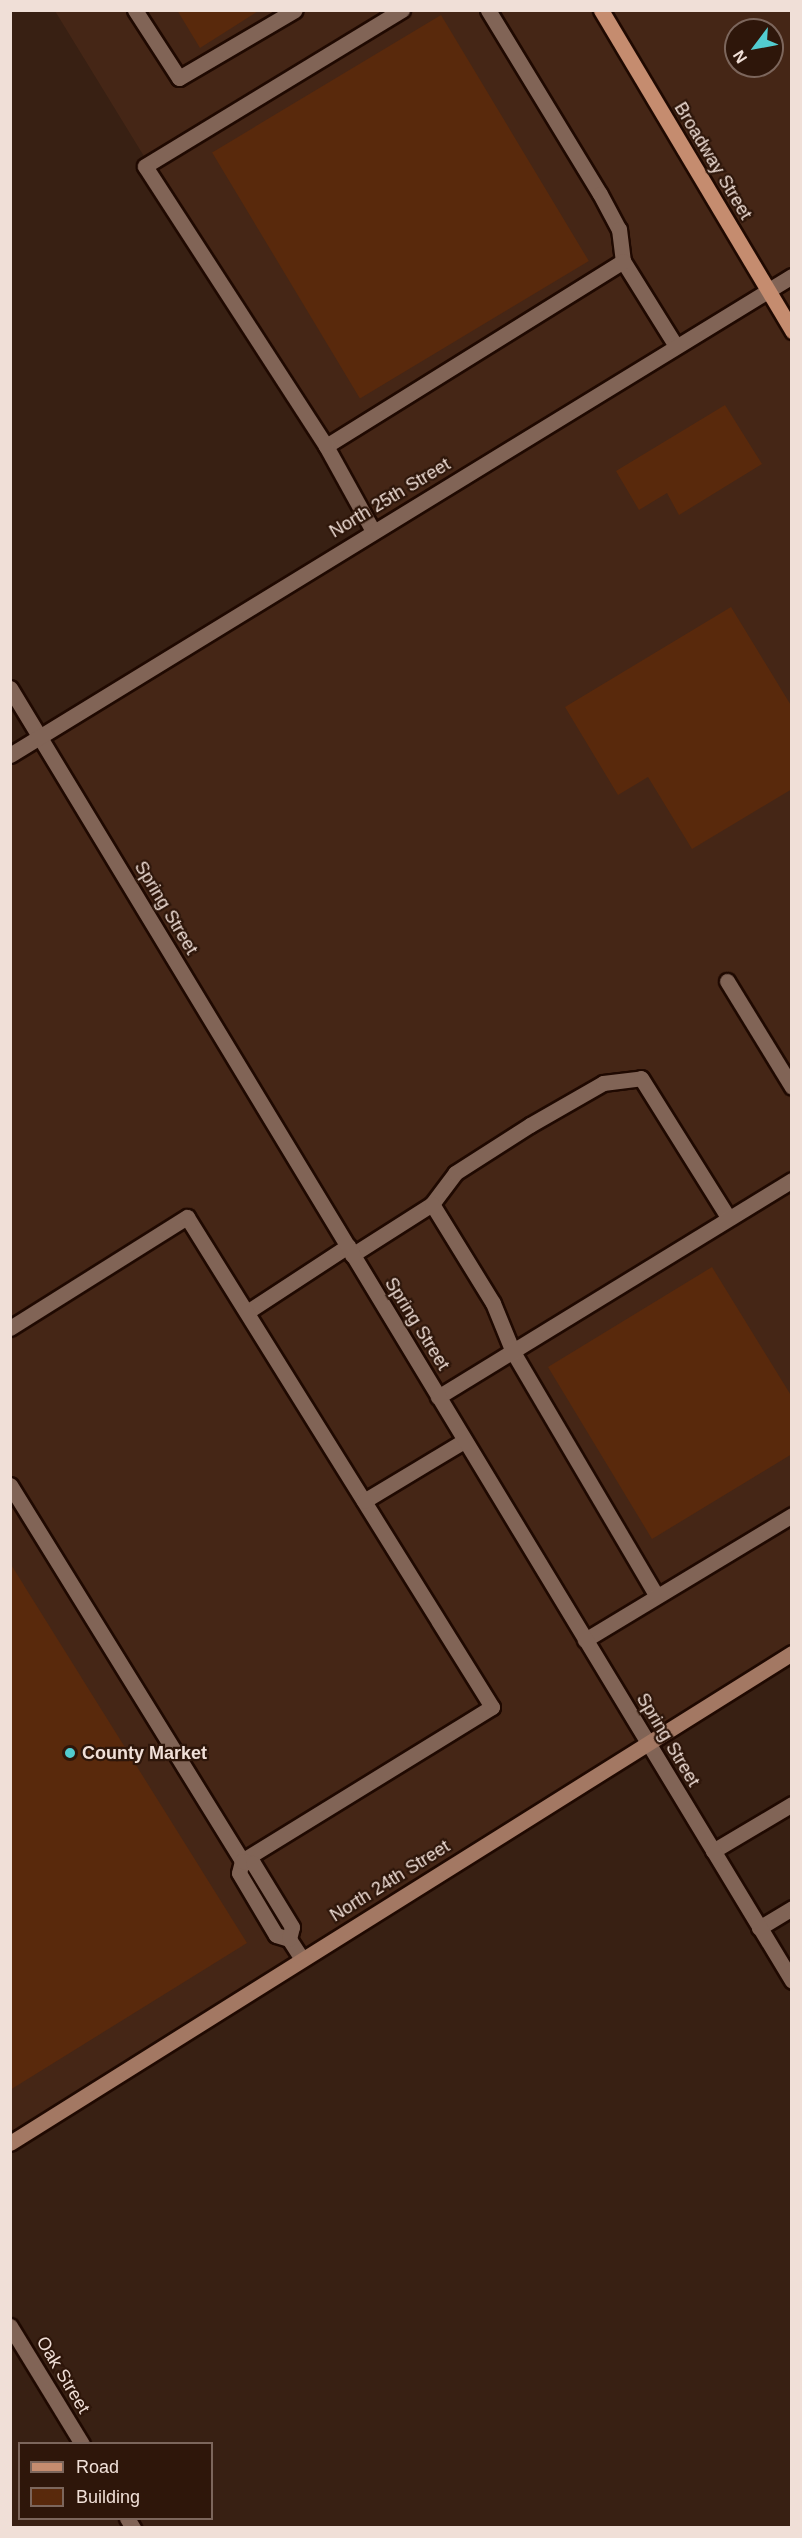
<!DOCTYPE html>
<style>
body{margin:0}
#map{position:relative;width:802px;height:2538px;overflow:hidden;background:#382013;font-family:Arial,sans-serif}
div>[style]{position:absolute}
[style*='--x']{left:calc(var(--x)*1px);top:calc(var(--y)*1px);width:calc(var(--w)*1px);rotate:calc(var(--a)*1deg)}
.built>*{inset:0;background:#452616}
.building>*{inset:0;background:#59290c;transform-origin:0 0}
.roads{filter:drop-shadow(2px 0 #1f0901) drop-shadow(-2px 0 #1f0901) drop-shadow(0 2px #1f0901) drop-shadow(0 -2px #1f0901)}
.service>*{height:15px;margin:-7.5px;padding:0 7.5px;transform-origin:7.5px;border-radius:7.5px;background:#816456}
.minor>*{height:15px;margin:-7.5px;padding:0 7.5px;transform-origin:7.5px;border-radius:7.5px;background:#816456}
.secondary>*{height:15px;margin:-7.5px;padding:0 7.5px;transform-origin:7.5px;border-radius:7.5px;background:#a37863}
.primary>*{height:15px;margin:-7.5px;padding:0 7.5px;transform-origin:7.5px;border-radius:7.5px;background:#c58c6f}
.dots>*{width:16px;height:16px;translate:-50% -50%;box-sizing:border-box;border:3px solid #2e160a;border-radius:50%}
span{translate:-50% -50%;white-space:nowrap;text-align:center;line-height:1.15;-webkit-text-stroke:4.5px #2e160a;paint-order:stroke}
.street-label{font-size:18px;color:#f0dfd7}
.poi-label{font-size:18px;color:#f0dfd7;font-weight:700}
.left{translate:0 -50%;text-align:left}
.frame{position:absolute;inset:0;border:12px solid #f0dfd7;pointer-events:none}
.legend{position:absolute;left:18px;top:2442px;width:195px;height:78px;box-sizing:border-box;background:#2e160a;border:2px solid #7c665c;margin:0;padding:8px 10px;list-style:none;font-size:18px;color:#f0dfd7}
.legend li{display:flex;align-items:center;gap:12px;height:30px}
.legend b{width:30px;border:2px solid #7c665c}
.north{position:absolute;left:724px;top:18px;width:60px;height:60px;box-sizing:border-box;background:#2e160a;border:2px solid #7c665c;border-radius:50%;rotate:238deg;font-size:16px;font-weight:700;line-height:24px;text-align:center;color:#f0dfd7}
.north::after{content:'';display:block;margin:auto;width:21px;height:27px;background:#52ccd0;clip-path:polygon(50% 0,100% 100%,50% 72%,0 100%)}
</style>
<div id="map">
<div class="built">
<div style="clip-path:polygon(evenodd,55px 11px,791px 11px,791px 1653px,11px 2143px,11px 755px,373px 530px,55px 11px,736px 30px,772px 30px,772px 66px,736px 66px,736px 30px)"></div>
</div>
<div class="building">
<div style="clip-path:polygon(177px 10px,260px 10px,200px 48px)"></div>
<div style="left:441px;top:15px;width:287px;height:267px;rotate:59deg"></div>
<div style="clip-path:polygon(725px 405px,762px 464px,679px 515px,667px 493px,639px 510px,616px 471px)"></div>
<div style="clip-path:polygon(731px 607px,792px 707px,792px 789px,692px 849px,648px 777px,618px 795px,565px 707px)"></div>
<div style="clip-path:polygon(712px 1267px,792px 1397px,792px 1454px,652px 1539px,548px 1367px)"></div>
<div style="clip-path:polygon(10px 1563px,247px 1943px,10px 2090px)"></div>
</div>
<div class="roads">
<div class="service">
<div style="--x:135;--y:10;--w:81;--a:57.1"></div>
<div style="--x:179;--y:78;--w:134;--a:-30.4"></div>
<div style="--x:488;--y:10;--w:215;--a:58.7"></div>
<div style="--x:600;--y:194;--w:40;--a:62"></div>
<div style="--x:619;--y:229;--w:32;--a:83"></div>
<div style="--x:623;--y:261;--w:100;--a:58.1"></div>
<div style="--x:326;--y:446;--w:350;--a:-31.9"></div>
<div style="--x:373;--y:531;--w:97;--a:-118.9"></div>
<div style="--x:326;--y:446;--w:333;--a:-122.9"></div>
<div style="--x:145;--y:166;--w:301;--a:-31.3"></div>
<div style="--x:727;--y:981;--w:124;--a:58.5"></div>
<div style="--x:432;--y:1204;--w:39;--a:-53"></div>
<div style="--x:455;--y:1173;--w:89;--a:-32.6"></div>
<div style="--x:530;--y:1125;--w:84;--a:-29.9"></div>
<div style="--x:603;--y:1083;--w:38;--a:-7"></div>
<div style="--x:641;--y:1078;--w:164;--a:58"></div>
<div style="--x:352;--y:1255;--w:95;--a:-32.5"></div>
<div style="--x:432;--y:1204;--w:116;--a:58.4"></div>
<div style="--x:493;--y:1303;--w:53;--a:67.8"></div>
<div style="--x:513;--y:1352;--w:282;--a:59.5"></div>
<div style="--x:247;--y:1312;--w:121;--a:-33.2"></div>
<div style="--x:10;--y:1328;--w:209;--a:-32.1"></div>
<div style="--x:187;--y:1217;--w:577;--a:58.1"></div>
<div style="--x:492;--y:1707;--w:294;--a:148.4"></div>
<div style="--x:438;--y:1397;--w:415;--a:-31.5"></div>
<div style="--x:10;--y:1485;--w:442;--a:58.3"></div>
<div style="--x:242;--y:1861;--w:12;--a:104"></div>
<div style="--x:239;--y:1873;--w:72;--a:59.2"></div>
<div style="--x:276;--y:1935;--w:14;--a:17"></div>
<div style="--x:289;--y:1939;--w:24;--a:57"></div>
<div style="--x:364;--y:1501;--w:117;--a:-31"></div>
<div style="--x:585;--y:1640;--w:242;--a:-31.1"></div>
<div style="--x:713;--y:1851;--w:92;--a:-30.7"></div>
<div style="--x:242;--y:1861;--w:11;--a:10"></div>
<div style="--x:253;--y:1863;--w:75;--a:58.6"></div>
<div style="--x:292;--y:1927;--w:12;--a:104"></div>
<div style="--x:759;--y:1928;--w:39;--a:-31"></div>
</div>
<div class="minor">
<div style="--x:10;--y:688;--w:1511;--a:58.83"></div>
<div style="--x:10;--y:755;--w:917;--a:-31.49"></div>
<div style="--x:10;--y:2326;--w:138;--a:58.6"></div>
<div style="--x:127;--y:2518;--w:12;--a:59"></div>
</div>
<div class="secondary">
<div style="--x:10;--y:2143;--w:923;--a:-32.07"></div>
</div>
<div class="primary">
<div style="--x:601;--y:10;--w:374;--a:59.2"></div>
</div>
</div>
<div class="dots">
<div style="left:70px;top:1753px;background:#52ccd0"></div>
</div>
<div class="street-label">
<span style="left:713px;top:161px;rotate:59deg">Broadway Street</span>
<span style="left:390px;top:498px;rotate:-31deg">North 25th Street</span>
<span style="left:166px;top:908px;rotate:59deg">Spring Street</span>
<span style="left:417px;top:1324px;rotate:58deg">Spring Street</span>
<span style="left:668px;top:1740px;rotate:59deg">Spring Street</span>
<span style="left:390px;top:1881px;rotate:-32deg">North 24th Street</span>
<span style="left:63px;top:2375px;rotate:59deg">Oak Street</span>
</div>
<div class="poi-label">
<span class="left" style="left:82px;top:1753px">County Market</span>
</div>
<div class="frame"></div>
<ul class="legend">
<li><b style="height:8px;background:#c58c6f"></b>Road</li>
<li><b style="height:16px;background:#59290c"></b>Building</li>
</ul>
<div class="north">N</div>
</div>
